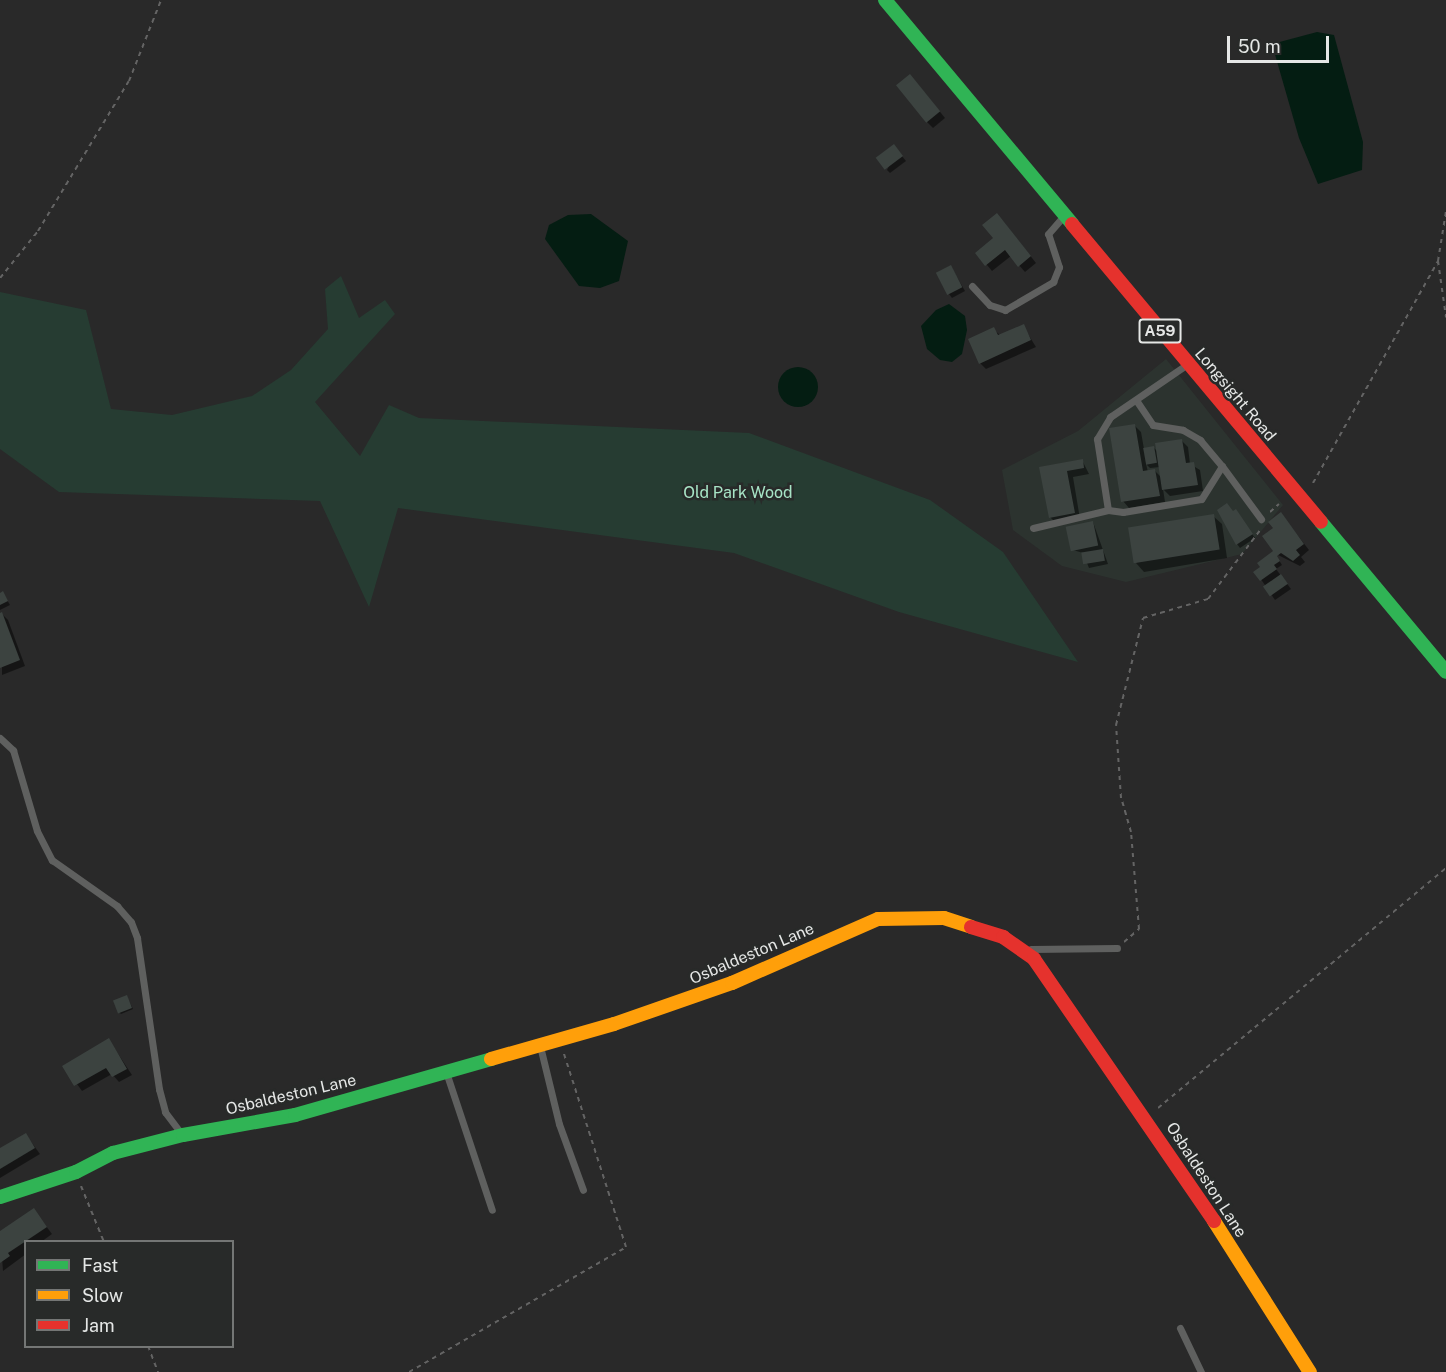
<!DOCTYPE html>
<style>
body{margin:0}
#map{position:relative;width:1446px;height:1372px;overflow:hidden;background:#292929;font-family:"Public Sans",sans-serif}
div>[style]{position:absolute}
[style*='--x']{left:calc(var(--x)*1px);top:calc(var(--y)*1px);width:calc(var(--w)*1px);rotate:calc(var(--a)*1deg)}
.built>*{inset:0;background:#2c332f}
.green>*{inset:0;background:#263c32}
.water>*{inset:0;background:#041d12}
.round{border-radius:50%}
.shadow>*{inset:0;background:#0007}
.building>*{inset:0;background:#3c4340;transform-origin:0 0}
.path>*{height:2px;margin-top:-1px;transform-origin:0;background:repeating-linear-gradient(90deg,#646464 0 4.5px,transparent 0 9px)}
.lane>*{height:7px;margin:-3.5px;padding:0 3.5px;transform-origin:3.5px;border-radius:3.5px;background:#5f605f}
.fast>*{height:14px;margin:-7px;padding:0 7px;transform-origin:7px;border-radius:7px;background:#30b455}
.slow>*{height:14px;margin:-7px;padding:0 7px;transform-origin:7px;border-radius:7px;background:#ff9f0a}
.jam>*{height:14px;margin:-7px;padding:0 7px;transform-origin:7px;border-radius:7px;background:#e5322d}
span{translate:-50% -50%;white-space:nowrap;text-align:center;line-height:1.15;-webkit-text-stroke:5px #282a29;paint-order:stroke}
.shield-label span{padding:2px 4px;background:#282a29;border:2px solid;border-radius:4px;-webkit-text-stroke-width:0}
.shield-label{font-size:15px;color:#e5e7e6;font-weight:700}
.street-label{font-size:16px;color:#e5e7e6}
.park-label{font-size:16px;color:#a7e4c6}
.legend{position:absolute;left:24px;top:1240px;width:210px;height:108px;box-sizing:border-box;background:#282a29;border:2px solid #747675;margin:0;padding:8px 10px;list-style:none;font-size:18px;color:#e5e7e6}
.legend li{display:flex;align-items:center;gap:12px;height:30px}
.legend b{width:30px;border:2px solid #747675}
.scale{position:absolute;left:1227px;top:36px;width:102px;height:27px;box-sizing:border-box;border:3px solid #e5e7e6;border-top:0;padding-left:8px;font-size:18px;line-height:21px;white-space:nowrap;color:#e5e7e6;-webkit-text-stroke:4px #282a29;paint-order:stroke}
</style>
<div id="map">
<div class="built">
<div style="clip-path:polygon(1166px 359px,1283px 505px,1242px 554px,1126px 582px,1062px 566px,1013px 530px,1002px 470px,1078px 431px)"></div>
</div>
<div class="green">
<div style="clip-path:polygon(341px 276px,359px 318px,385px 300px,395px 314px,315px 402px,360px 456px,389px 405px,419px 418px,749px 433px,930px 500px,1003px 552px,1078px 662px,899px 612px,734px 553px,398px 508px,369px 607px,320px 501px,59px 492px,0 449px,0 292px,86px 310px,111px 409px,172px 415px,252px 396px,291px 370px,328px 329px,325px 289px)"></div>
</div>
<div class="water">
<div style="clip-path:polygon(1317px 32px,1334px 35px,1363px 142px,1362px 170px,1318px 184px,1299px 138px,1272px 44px)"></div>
<div style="clip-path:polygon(591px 214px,628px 241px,619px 281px,600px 288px,579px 286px,545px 239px,549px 225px,568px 215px)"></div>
<div style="clip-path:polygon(949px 304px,965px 316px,967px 330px,962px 354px,952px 362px,940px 360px,927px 349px,921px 326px,936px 310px)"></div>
<div class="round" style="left:778px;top:367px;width:40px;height:40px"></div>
</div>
<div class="shadow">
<div style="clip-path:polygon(916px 82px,945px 118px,933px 128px,927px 122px)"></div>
<div style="clip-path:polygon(897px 150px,906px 161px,890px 173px,887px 170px)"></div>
<div style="clip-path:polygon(1003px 221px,1036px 263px,1025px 272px,1011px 256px,992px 271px,977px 253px,995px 238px)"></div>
<div style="clip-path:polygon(951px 267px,965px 291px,952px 298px,949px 294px)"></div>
<div style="clip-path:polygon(1023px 326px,1036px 347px,986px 369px,980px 363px,993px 329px,1000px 335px)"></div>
<div style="clip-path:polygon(evenodd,1135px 426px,1141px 432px,1144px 449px,1154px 448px,1158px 452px,1182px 441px,1188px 447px,1190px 464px,1200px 470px,1203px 491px,1170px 496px,1163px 489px,1165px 502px,1129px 508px,1123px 501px,1135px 426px,1146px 464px,1150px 468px,1160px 467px,1162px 478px,1155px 471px,1148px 472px,1146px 464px)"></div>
<div style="clip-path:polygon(1082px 460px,1089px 474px,1073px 477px,1080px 519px,1056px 523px,1050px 517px,1041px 468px)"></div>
<div style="clip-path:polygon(1236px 511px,1255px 538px,1240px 548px,1237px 544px)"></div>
<div style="clip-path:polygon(1281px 514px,1309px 550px,1301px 557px,1305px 562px,1300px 566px,1278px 555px)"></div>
<div style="clip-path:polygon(1213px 516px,1222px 524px,1227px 558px,1144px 572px,1136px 563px)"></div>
<div style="clip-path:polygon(1093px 522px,1108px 564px,1089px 568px,1083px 553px,1073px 550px)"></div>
<div style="clip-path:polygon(1277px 557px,1282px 565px,1276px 569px,1291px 589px,1275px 600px,1256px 572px)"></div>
<div style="clip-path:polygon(3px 593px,10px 605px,0 610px,0 594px)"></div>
<div style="clip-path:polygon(2px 614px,8px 620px,25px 666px,2px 675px)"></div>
<div style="clip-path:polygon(127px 997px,133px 1009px,121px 1014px,119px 1012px)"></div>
<div style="clip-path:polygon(109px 1040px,132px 1075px,119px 1082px,112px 1074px,82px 1091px,64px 1066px)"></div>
<div style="clip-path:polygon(26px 1135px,40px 1154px,0 1178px,0 1150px)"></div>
<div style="clip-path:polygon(34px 1210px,52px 1234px,41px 1242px,26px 1242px,26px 1254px,3px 1271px,0 1232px)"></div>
</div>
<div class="building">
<div style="left:910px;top:74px;width:48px;height:18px;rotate:51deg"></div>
<div style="left:894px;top:144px;width:15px;height:23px;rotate:53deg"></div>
<div style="clip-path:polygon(997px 213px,1031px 256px,1018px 267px,1005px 250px,985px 266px,975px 253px,993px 238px,982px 225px)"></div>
<div style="left:951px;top:265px;width:25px;height:17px;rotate:63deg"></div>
<div style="clip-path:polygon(1024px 324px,1031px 340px,979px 364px,968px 339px,994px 327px,998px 335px)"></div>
<div style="clip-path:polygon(1135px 424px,1143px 471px,1155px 469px,1160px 496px,1121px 502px,1109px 428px)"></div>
<div style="clip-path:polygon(1182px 439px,1186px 463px,1194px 462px,1198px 485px,1162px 490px,1155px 443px)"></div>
<div style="left:1154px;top:446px;width:17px;height:11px;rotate:80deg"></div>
<div style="clip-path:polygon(1083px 459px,1084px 468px,1067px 471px,1075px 513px,1049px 518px,1039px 467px)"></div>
<div style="clip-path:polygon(1227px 503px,1233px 511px,1236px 509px,1253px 534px,1236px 545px,1217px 510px)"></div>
<div style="clip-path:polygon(1281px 512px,1304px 544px,1296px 550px,1300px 555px,1293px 561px,1281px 553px,1277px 556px,1280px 561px,1274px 565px,1277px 569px,1260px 581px,1253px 572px,1260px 567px,1257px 563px,1273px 551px,1262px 536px,1273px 528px,1268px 522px)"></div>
<div style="left:1214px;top:514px;width:36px;height:87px;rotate:81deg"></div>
<div style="left:1093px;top:521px;width:25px;height:28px;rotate:78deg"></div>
<div style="left:1103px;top:549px;width:12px;height:22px;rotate:81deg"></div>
<div style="left:1281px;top:574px;width:12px;height:22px;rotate:55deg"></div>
<div style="clip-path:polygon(3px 591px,8px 601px,0 605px,0 593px)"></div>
<div style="clip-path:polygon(2px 612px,20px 660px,0 668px,0 613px)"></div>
<div style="left:127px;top:995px;width:14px;height:15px;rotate:69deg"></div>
<div style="clip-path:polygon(109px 1038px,127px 1069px,112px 1077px,106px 1068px,74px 1086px,62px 1066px)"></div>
<div style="clip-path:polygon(26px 1133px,35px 1148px,0 1169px,0 1148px)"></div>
<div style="clip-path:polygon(34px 1208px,47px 1227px,8px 1253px,10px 1256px,0 1263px,0 1231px)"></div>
</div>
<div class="path">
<div style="--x:1438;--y:261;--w:57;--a:81.9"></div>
<div style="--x:0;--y:278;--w:60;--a:-51"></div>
<div style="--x:38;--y:231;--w:175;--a:-58.8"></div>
<div style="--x:129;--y:81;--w:87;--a:-68.4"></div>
<div style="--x:1313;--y:483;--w:255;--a:-60.6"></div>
<div style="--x:1438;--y:261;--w:51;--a:-80.9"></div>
<div style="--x:1270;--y:512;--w:12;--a:-42"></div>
<div style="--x:1124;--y:942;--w:20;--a:-41"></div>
<div style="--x:1139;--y:929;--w:97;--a:-94.7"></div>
<div style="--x:1131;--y:832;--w:35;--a:-106"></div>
<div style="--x:1121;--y:798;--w:73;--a:-93.9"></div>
<div style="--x:1116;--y:725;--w:110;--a:-75.8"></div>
<div style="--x:1143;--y:618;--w:68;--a:-16.3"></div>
<div style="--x:1208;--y:599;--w:88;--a:-52.9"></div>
<div style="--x:1158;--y:1108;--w:375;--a:-39.8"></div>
<div style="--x:81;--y:1186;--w:61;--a:67.7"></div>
<div style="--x:148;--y:1346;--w:28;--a:69"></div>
<div style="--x:409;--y:1372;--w:250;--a:-29.9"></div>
<div style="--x:626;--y:1247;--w:203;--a:-107.8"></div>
</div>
<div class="lane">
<div style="--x:972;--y:286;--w:26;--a:47"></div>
<div style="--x:990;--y:305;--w:16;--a:18"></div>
<div style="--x:1005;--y:310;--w:56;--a:-30.3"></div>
<div style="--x:1053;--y:282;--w:16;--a:-68"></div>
<div style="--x:1059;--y:267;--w:35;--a:-108"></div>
<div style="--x:1048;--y:234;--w:21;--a:-49"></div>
<div style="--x:1136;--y:400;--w:30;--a:56"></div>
<div style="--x:1153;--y:425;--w:30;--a:9"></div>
<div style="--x:1183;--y:430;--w:20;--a:30"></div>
<div style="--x:1200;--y:440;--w:34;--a:50"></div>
<div style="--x:1222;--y:466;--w:39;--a:122"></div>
<div style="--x:1201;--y:499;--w:79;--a:170.5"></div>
<div style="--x:1123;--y:512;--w:15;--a:-172"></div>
<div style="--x:1108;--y:510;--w:72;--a:-98.8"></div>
<div style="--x:1097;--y:439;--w:26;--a:-59"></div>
<div style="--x:1110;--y:417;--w:88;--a:-34.4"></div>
<div style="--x:1222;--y:466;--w:66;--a:53.7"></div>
<div style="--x:1033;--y:528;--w:77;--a:-13.5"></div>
<div style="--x:0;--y:738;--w:18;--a:43"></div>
<div style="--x:13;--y:750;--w:84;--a:73.5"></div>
<div style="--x:37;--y:831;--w:33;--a:63"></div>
<div style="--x:52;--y:860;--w:80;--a:35.3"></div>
<div style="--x:117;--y:906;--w:21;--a:49"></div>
<div style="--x:131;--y:922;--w:17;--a:69"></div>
<div style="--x:137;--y:938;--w:153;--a:81.7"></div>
<div style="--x:159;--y:1089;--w:24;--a:75"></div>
<div style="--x:165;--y:1112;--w:26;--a:53"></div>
<div style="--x:1031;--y:949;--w:86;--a:-0.7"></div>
<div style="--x:540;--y:1046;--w:80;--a:76.3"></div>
<div style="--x:559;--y:1124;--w:70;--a:70"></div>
<div style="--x:447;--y:1075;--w:142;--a:71.6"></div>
<div style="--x:1180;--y:1328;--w:49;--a:64.5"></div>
</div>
<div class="fast">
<div style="--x:885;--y:0;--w:292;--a:50.1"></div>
<div style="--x:1321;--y:522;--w:195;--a:50.2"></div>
<div style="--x:0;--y:1197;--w:80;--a:-18.2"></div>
<div style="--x:76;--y:1172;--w:42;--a:-27.2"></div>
<div style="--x:113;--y:1153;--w:72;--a:-14.4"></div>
<div style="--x:183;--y:1135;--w:114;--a:-10.1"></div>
<div style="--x:295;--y:1115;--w:204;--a:-15.9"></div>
</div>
<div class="slow">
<div style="--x:491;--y:1059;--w:128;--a:-15.9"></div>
<div style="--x:614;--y:1024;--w:125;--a:-19.2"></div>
<div style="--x:732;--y:983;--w:159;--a:-23.7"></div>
<div style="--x:878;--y:919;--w:66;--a:-0.9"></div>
<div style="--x:944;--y:918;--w:28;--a:18"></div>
<div style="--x:1214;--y:1221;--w:179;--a:57.6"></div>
</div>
<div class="jam">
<div style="--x:1072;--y:224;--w:388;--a:50.1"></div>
<div style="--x:971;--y:927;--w:34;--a:17"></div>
<div style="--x:1003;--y:937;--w:38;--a:35"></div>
<div style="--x:1034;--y:959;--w:318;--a:55.5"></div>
</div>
<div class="shield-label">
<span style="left:1160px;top:331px">A59</span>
</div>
<div class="street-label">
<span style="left:1235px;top:395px;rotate:50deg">Longsight Road</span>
<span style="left:752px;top:954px;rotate:-23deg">Osbaldeston Lane</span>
<span style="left:291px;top:1095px;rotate:-13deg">Osbaldeston Lane</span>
<span style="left:1206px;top:1180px;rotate:57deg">Osbaldeston Lane</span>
</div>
<div class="park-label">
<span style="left:738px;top:493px">Old Park Wood</span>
</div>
<ul class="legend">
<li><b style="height:8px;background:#30b455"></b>Fast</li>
<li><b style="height:8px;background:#ff9f0a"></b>Slow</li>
<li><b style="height:8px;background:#e5322d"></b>Jam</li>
</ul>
<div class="scale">50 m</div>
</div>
